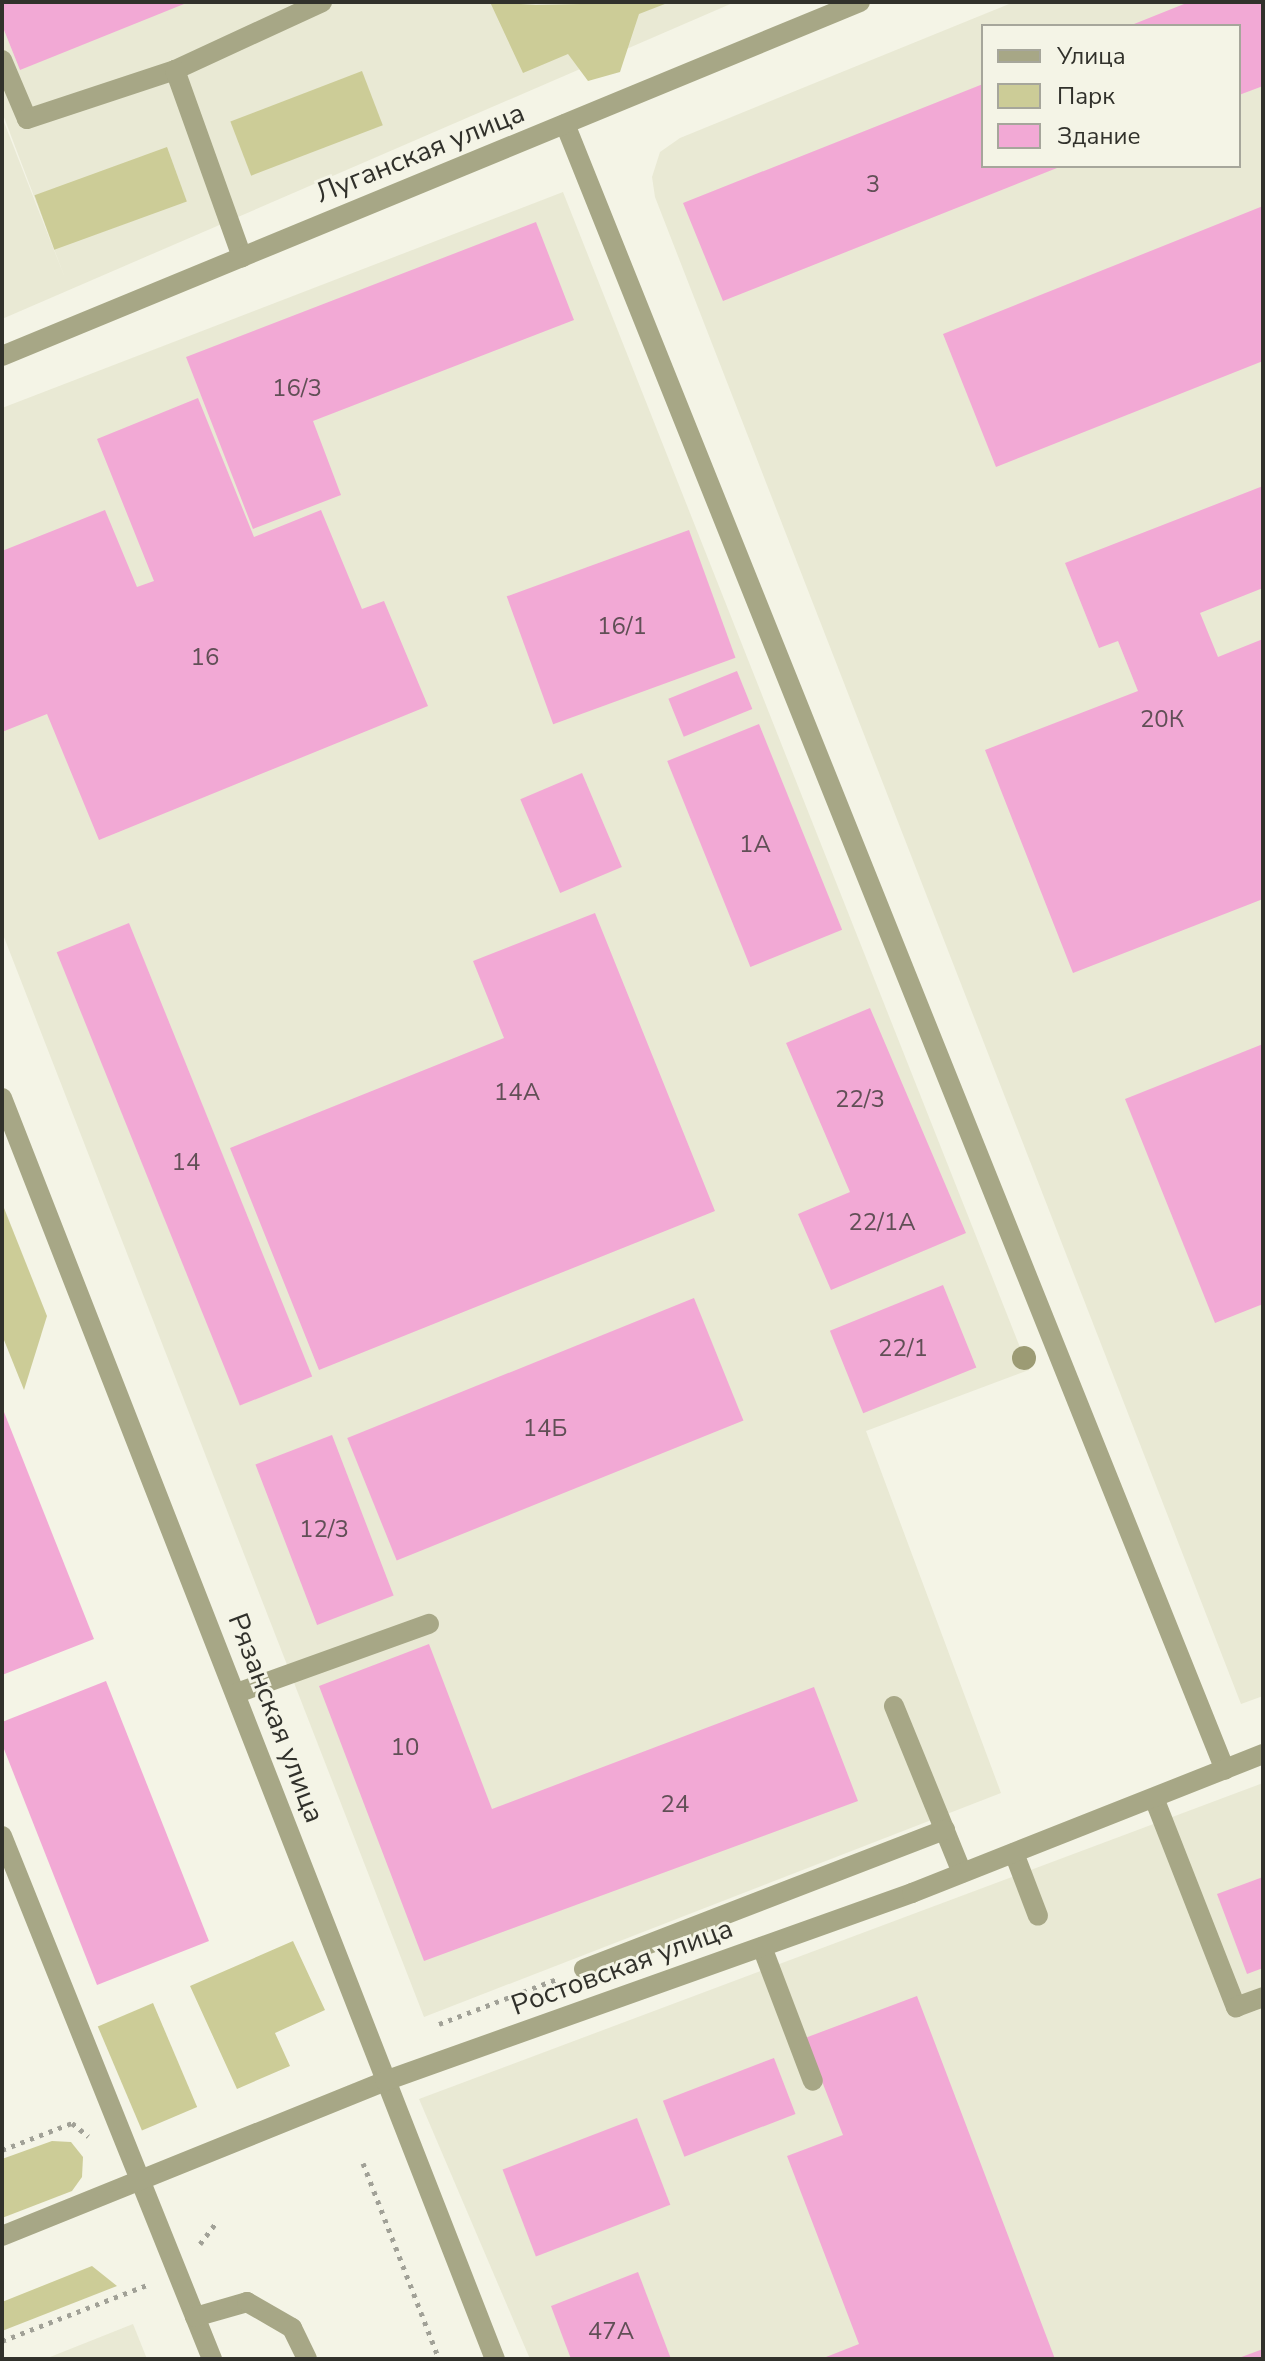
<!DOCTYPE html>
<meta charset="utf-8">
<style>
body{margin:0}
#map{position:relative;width:1265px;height:2361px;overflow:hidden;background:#f4f4e6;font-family:"Nunito Sans",sans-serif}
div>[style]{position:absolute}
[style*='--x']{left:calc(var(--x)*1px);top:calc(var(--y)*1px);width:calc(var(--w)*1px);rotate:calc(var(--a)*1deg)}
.built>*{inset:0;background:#e9e9d4}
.green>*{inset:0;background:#cccc97;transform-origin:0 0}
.building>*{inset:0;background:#f2a9d5;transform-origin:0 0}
.path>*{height:5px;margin-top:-2.5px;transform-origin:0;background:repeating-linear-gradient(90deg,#a1a197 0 4px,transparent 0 10px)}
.minor>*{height:20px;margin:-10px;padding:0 10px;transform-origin:10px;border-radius:10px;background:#a7a786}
.trees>*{width:24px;height:24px;margin:-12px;border-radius:50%;background:#9c9b74}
span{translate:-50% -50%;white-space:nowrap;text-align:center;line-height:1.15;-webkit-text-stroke:6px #f4f4e6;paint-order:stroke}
.number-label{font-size:24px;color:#614f56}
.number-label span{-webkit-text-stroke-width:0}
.street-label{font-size:28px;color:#31312b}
.frame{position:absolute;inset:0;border:4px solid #31312b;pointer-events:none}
.legend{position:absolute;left:981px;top:24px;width:260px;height:144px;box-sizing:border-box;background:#f4f4e6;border:2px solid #a6a69b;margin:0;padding:10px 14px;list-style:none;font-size:24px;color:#31312b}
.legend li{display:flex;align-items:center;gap:16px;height:40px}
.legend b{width:40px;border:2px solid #a6a69b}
</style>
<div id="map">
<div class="built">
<div style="clip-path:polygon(2px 2px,735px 2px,2px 319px,2px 117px,65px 278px,2px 112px)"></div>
<div style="clip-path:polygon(evenodd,1014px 2px,1263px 2px,1263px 1696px,1241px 1704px,655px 197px,652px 177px,660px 152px,680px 138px,1014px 2px,983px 26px,1239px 26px,1239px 166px,983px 166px,983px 26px)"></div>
<div style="clip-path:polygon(563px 192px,1029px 1370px,866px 1431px,1001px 1793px,424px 2017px,2px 932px,2px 408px)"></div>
<div style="clip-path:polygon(1263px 1783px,1263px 2359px,530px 2359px,419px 2099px)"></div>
<div style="clip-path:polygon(133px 2324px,147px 2359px,45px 2359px)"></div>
</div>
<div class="green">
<div style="clip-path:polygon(490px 2px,536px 5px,670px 2px,639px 14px,620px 72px,588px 81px,568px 54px,523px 73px)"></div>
<div style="left:362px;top:71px;width:58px;height:141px;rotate:69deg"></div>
<div style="left:167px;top:147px;width:58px;height:141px;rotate:70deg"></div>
<div style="clip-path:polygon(2px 1203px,47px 1316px,24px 1390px,2px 1335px)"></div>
<div style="clip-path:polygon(293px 1941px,325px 2010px,275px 2033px,290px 2066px,237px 2089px,190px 1986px)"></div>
<div style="left:153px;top:2003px;width:113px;height:60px;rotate:67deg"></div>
<div style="clip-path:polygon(52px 2141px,71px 2142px,83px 2157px,82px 2177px,72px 2191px,2px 2218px,2px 2159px)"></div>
<div style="clip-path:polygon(92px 2266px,117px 2286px,2px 2331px,2px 2302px)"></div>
</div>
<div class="building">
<div style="clip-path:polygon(2px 2px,189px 2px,20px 70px,2px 25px)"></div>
<div style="clip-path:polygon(1189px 2px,1261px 2px,1263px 86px,1239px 95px,1239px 26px,1129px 26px)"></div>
<div style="clip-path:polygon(983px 84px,983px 166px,1062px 166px,723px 301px,683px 203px)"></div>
<div style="clip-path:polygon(1263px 206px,1263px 361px,996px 467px,943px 334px)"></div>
<div style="clip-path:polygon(536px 222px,574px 320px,313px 421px,341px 495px,253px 529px,186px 357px)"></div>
<div style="clip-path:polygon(198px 398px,254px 537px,321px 510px,362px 609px,384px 601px,428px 706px,99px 840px,47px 714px,2px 732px,2px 551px,105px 510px,137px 587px,154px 581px,97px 439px)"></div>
<div style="clip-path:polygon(1263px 486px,1263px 588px,1200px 613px,1218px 657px,1263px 639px,1263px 899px,1073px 973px,985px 750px,1138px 691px,1118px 641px,1099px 648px,1065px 563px)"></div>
<div style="left:689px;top:530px;width:136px;height:194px;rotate:70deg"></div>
<div style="left:737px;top:671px;width:41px;height:74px;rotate:68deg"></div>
<div style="left:759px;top:724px;width:222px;height:99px;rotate:68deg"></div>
<div style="left:582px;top:773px;width:102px;height:67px;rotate:67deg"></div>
<div style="clip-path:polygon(595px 913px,715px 1211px,319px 1370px,230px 1148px,504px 1038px,473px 961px)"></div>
<div style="left:129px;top:923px;width:489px;height:78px;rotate:68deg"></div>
<div style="clip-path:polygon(870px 1008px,966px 1233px,831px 1290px,798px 1214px,850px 1192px,786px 1043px)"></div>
<div style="clip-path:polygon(1263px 1044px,1263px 1304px,1215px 1323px,1125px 1099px)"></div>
<div style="left:943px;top:1285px;width:89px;height:122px;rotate:68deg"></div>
<div style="left:694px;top:1298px;width:132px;height:374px;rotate:68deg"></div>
<div style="clip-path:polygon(2px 1407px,94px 1639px,2px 1675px)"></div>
<div style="left:332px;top:1435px;width:172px;height:82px;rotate:69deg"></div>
<div style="clip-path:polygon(429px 1644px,492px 1809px,814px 1687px,858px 1801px,424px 1961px,319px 1686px)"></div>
<div style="clip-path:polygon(106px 1681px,209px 1941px,97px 1985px,2px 1744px,2px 1722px)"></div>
<div style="clip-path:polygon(1263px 1877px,1263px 1968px,1247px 1974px,1217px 1894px)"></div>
<div style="clip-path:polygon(917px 1996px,1055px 2359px,821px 2359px,859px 2344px,787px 2156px,843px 2135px,805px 2038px)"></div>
<div style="left:774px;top:2058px;width:60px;height:119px;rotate:69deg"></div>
<div style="left:637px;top:2118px;width:93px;height:144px;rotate:69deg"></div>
<div style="clip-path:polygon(638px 2272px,671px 2359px,571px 2359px,551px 2306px)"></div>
<div style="clip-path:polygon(1263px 2349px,1263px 2359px,1236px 2359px)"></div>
</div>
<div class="path">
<div style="--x:439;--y:2024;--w:126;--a:-20.9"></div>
<div style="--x:2;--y:2150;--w:75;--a:-21.1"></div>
<div style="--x:72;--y:2123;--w:21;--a:39"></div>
<div style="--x:363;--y:2163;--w:210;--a:68.8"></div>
<div style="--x:200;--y:2244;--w:26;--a:-53"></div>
<div style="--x:2;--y:2341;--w:159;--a:-21.1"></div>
</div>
<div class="minor">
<div style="--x:2;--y:60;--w:64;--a:67"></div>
<div style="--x:27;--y:119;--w:156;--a:-18.3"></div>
<div style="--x:175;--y:70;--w:162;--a:-24.8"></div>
<div style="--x:175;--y:70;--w:199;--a:70.3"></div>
<div style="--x:565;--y:124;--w:1773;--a:68.15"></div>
<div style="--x:2;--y:356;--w:928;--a:-22.42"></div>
<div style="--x:2;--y:1098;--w:1354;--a:68.65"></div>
<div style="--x:237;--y:1693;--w:204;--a:-19.8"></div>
<div style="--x:894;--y:1706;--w:180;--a:67.8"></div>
<div style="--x:1154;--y:1798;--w:225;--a:68.6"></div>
<div style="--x:1236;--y:2007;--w:29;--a:-20"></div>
<div style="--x:2;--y:1836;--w:564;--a:68.12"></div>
<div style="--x:1014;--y:1853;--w:67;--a:69.1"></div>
<div style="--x:762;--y:1947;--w:143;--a:69.2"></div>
<div style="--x:584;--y:1969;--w:387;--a:-21.1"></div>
<div style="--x:2;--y:2236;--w:413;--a:-22"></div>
<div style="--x:385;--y:2081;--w:560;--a:-19.63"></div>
<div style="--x:912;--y:1893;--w:378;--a:-21.6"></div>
<div style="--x:195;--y:2317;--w:54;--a:-16.1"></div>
<div style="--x:247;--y:2302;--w:52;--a:30"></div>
<div style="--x:292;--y:2328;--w:34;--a:64"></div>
</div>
<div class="trees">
<div style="left:1024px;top:1358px"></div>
</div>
<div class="number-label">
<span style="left:873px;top:185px">3</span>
<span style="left:297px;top:389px">16/3</span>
<span style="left:622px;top:627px">16/1</span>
<span style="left:205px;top:658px">16</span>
<span style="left:1162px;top:720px">20К</span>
<span style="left:755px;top:845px">1А</span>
<span style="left:517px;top:1093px">14А</span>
<span style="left:860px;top:1100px">22/3</span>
<span style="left:186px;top:1163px">14</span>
<span style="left:882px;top:1223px">22/1А</span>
<span style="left:903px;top:1349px">22/1</span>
<span style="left:545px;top:1429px">14Б</span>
<span style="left:324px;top:1530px">12/3</span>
<span style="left:405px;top:1748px">10</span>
<span style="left:675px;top:1805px">24</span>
<span style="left:611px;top:2332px">47А</span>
</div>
<div class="street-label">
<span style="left:420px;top:153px;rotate:-22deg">Луганская улица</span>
<span style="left:276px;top:1718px;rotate:69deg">Рязанская улица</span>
<span style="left:622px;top:1967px;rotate:-20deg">Ростовская улица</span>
</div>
<div class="frame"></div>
<ul class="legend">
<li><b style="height:10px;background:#a7a786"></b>Улица</li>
<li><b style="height:22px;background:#cccc97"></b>Парк</li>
<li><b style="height:22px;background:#f2a9d5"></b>Здание</li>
</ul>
</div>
